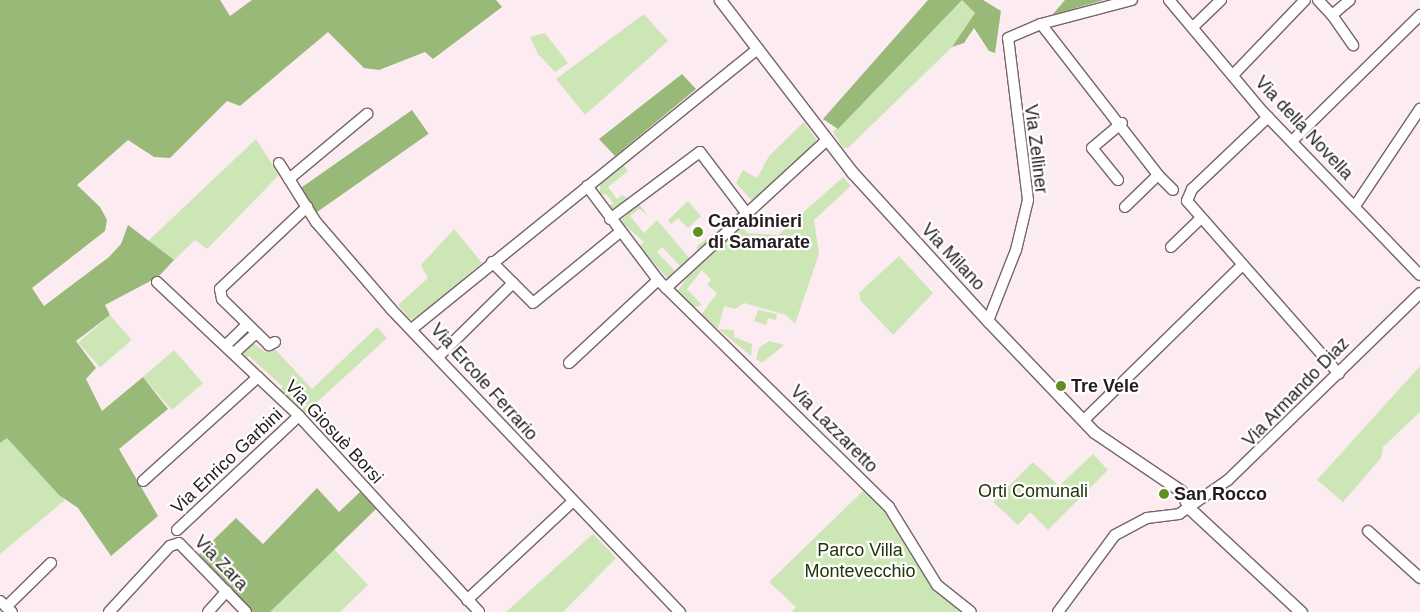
<!DOCTYPE html>
<meta charset="utf-8">
<style>
body{margin:0}
#map{position:relative;width:1420px;height:612px;overflow:hidden;background:#fdebf2;font-family:Helvetica,sans-serif}
div>[style]{position:absolute}
[style*='--x']{left:calc(var(--x)*1px);top:calc(var(--y)*1px);width:calc(var(--w)*1px);rotate:calc(var(--a)*1deg)}
.green>*{inset:0;background:#cde6b5;transform-origin:0 0}
.forest>*{inset:0;background:#99b979;transform-origin:0 0}
.roads{filter:drop-shadow(1px 0 #77646b) drop-shadow(-1px 0 #77646b) drop-shadow(0 1px #77646b) drop-shadow(0 -1px #77646b)}
.minor>*{height:10px;margin:-5px;padding:0 5px;transform-origin:5px;border-radius:5px;background:#fff}
.tertiary>*{height:11px;margin:-5.5px;padding:0 5.5px;transform-origin:5.5px;border-radius:5.5px;background:#fff}
.dots>*{width:14px;height:14px;translate:-50% -50%;box-sizing:border-box;border:2px solid #fff;border-radius:50%}
span{translate:-50% -50%;white-space:nowrap;text-align:center;line-height:1.15;-webkit-text-stroke:4.5px #fff;paint-order:stroke}
.street-label{font-size:18px;color:#241c1f}
.poi-label{font-size:18px;color:#241c1f;font-weight:700}
.left{translate:0 -50%;text-align:left}
.park-label{font-size:18px;color:#213506}
</style>
<div id="map">
<div class="green">
<div style="clip-path:polygon(962px 0,975px 13px,952px 47px,848px 148px,843px 148px,833px 132px)"></div>
<div style="clip-path:polygon(644px 14px,668px 41px,585px 115px,556px 79px)"></div>
<div style="clip-path:polygon(545px 33px,568px 63px,555px 72px,538px 54px,530px 37px)"></div>
<div style="clip-path:polygon(804px 122px,816px 139px,814px 146px,753px 202px,736px 183px,743px 170px,757px 178px,769px 156px)"></div>
<div style="clip-path:polygon(256px 139px,279px 175px,207px 249px,195px 240px,174px 260px,147px 242px)"></div>
<div style="clip-path:polygon(623px 164px,628px 171px,608px 187px,617px 199px,622px 195px,629px 200px,612px 211px,608px 207px,613px 203px,606px 194px,600px 195px,600px 185px)"></div>
<div style="clip-path:polygon(843px 177px,851px 186px,814px 220px,819px 254px,795px 324px,786px 315px,744px 303px,735px 309px,724px 306px,718px 329px,734px 330px,734px 337px,752px 344px,751px 356px,701px 315px,717px 293px,707px 285px,711px 280px,702px 270px,687px 289px,702px 305px,693px 308px,677px 292px,699px 261px,740px 224px,747px 233px,778px 235px)"></div>
<div style="clip-path:polygon(688px 201px,701px 216px,688px 228px,678px 218px,671px 224px,668px 220px)"></div>
<div style="clip-path:polygon(evenodd,638px 203px,648px 215px,639px 209px,630px 216px,644px 233px,657px 220px,690px 259px,668px 279px,639px 246px,644px 242px,620px 221px,638px 203px,662px 247px,680px 266px,675px 271px,657px 252px,662px 247px)"></div>
<div style="clip-path:polygon(738px 207px,740px 214px,696px 255px,697px 246px,735px 217px)"></div>
<div style="clip-path:polygon(454px 229px,482px 263px,414px 320px,409px 318px,398px 305px,428px 278px,421px 265px)"></div>
<div style="clip-path:polygon(899px 256px,933px 293px,893px 335px,861px 301px,859px 293px)"></div>
<div style="clip-path:polygon(758px 310px,777px 314px,776px 320px,768px 318px,766px 325px,754px 321px)"></div>
<div style="left:110px;top:315px;width:33px;height:42px;rotate:49deg"></div>
<div style="clip-path:polygon(377px 327px,387px 338px,304px 414px,279px 391px,283px 387px,249px 356px,245px 359px,241px 355px,253px 343px,265px 352px,274px 348px,312px 389px)"></div>
<div style="clip-path:polygon(769px 341px,784px 345px,762px 363px,756px 359px,759px 348px)"></div>
<div style="left:174px;top:350px;width:44px;height:41px;rotate:49deg"></div>
<div style="clip-path:polygon(1420px 366px,1420px 412px,1383px 447px,1381px 458px,1343px 502px,1317px 480px)"></div>
<div style="clip-path:polygon(7px 437px,65px 500px,0 554px,0 443px)"></div>
<div style="clip-path:polygon(1093px 454px,1108px 470px,1048px 530px,1030px 512px,1018px 525px,993px 502px,1033px 462px,1059px 486px)"></div>
<div style="clip-path:polygon(865px 489px,891px 516px,933px 588px,960px 612px,792px 612px,796px 607px,769px 582px)"></div>
<div style="clip-path:polygon(593px 534px,616px 558px,563px 612px,506px 612px)"></div>
<div style="clip-path:polygon(334px 549px,368px 585px,340px 612px,270px 612px)"></div>
</div>
<div class="forest">
<div style="clip-path:polygon(0 0,220px 0,230px 16px,252px 0,496px 0,502px 7px,433px 59px,425px 52px,379px 70px,364px 68px,328px 32px,240px 106px,227px 101px,170px 158px,154px 157px,128px 140px,77px 185px,100px 207px,107px 220px,105px 231px,32px 288px,44px 306px,109px 257px,121px 244px,128px 225px,174px 260px,158px 277px,105px 305px,110px 315px,76px 341px,96px 368px,86px 379px,102px 411px,143px 377px,168px 409px,119px 449px,158px 516px,111px 556px,78px 508px,59px 495px,7px 438px,0 443px)"></div>
<div style="clip-path:polygon(928px 0,983px 0,1001px 11px,995px 53px,989px 51px,974px 28px,964px 43px,952px 47px,975px 13px,962px 0,838px 129px,823px 119px)"></div>
<div style="clip-path:polygon(1065px 0,1104px 0,1052px 15px)"></div>
<div style="clip-path:polygon(682px 74px,696px 89px,615px 156px,599px 139px)"></div>
<div style="left:412px;top:110px;width:29px;height:138px;rotate:55deg"></div>
<div style="clip-path:polygon(317px 488px,339px 512px,360px 492px,376px 509px,270px 612px,253px 612px,199px 554px,236px 518px,263px 544px)"></div>
</div>
<div class="roads">
<div class="minor">
<div style="--x:1169;--y:0;--w:146;--a:50"></div>
<div style="--x:1263;--y:112;--w:226;--a:46.1"></div>
<div style="--x:1318;--y:0;--w:21;--a:47"></div>
<div style="--x:1332;--y:15;--w:23;--a:-40"></div>
<div style="--x:1332;--y:15;--w:37;--a:55"></div>
<div style="--x:1041;--y:24;--w:191;--a:52.2"></div>
<div style="--x:1193;--y:27;--w:39;--a:-44"></div>
<div style="--x:1233;--y:75;--w:104;--a:-46.2"></div>
<div style="--x:1268;--y:117;--w:105;--a:136.5"></div>
<div style="--x:1192;--y:189;--w:13;--a:113"></div>
<div style="--x:1187;--y:201;--w:230;--a:48.7"></div>
<div style="--x:1292;--y:141;--w:180;--a:-44.5"></div>
<div style="--x:279;--y:163;--w:70;--a:57.9"></div>
<div style="--x:316;--y:222;--w:115;--a:49.2"></div>
<div style="--x:391;--y:309;--w:419;--a:46.4"></div>
<div style="--x:289;--y:179;--w:102;--a:-39.8"></div>
<div style="--x:1118;--y:180;--w:41;--a:-129.1"></div>
<div style="--x:1092;--y:148;--w:39;--a:-40"></div>
<div style="--x:587;--y:186;--w:118;--a:52.9"></div>
<div style="--x:658;--y:280;--w:324;--a:44.5"></div>
<div style="--x:889;--y:507;--w:92;--a:58.4"></div>
<div style="--x:937;--y:585;--w:43;--a:38.5"></div>
<div style="--x:1355;--y:206;--w:117;--a:-56.2"></div>
<div style="--x:1125;--y:207;--w:46;--a:-44.1"></div>
<div style="--x:1158;--y:175;--w:21;--a:45"></div>
<div style="--x:610;--y:219;--w:112;--a:-36.7"></div>
<div style="--x:700;--y:152;--w:78;--a:52.8"></div>
<div style="--x:1171;--y:247;--w:42;--a:-44"></div>
<div style="--x:492;--y:262;--w:30;--a:45"></div>
<div style="--x:157;--y:282;--w:195;--a:43.3"></div>
<div style="--x:299;--y:416;--w:266;--a:47.4"></div>
<div style="--x:666;--y:288;--w:219;--a:-42.6"></div>
<div style="--x:988;--y:321;--w:76;--a:-68.5"></div>
<div style="--x:1016;--y:250;--w:51;--a:-76.5"></div>
<div style="--x:1028;--y:200;--w:163;--a:-97"></div>
<div style="--x:1008;--y:38;--w:36;--a:-23"></div>
<div style="--x:1041;--y:24;--w:94;--a:-14.8"></div>
<div style="--x:413;--y:328;--w:444;--a:-39"></div>
<div style="--x:275;--y:342;--w:7;--a:153"></div>
<div style="--x:269;--y:345;--w:66;--a:-135.6"></div>
<div style="--x:222;--y:299;--w:10;--a:-101"></div>
<div style="--x:220;--y:289;--w:120;--a:-43.3"></div>
<div style="--x:226;--y:345;--w:29;--a:-44"></div>
<div style="--x:234;--y:353;--w:30;--a:-42"></div>
<div style="--x:439;--y:356;--w:104;--a:-44.6"></div>
<div style="--x:513;--y:283;--w:28;--a:45"></div>
<div style="--x:533;--y:303;--w:112;--a:-39.2"></div>
<div style="--x:569;--y:363;--w:122;--a:-43"></div>
<div style="--x:1084;--y:420;--w:220;--a:-44.4"></div>
<div style="--x:143;--y:481;--w:155;--a:-42.1"></div>
<div style="--x:177;--y:530;--w:167;--a:-43.1"></div>
<div style="--x:1368;--y:531;--w:70;--a:42.1"></div>
<div style="--x:467;--y:600;--w:144;--a:-43"></div>
<div style="--x:0;--y:601;--w:16;--a:43"></div>
<div style="--x:6;--y:607;--w:63;--a:-44.4"></div>
<div style="--x:109;--y:612;--w:90;--a:-47.3"></div>
<div style="--x:170;--y:546;--w:9;--a:-18"></div>
<div style="--x:179;--y:543;--w:96;--a:45.8"></div>
<div style="--x:208;--y:612;--w:28;--a:-48"></div>
<div style="--x:1058;--y:612;--w:96;--a:-53.5"></div>
<div style="--x:1115;--y:535;--w:36;--a:-28"></div>
<div style="--x:1147;--y:518;--w:32;--a:-7"></div>
<div style="--x:1179;--y:514;--w:60;--a:-34.8"></div>
<div style="--x:1228;--y:480;--w:268;--a:-44.2"></div>
</div>
<div class="tertiary">
<div style="--x:720;--y:0;--w:217;--a:52.5"></div>
<div style="--x:852;--y:172;--w:202;--a:47.6"></div>
<div style="--x:988;--y:321;--w:153;--a:46.3"></div>
<div style="--x:1094;--y:432;--w:105;--a:34.1"></div>
<div style="--x:1181;--y:491;--w:19;--a:65"></div>
<div style="--x:1189;--y:508;--w:153;--a:42.9"></div>
</div>
</div>
<div class="dots">
<div style="left:698px;top:232px;background:#628f22"></div>
<div style="left:1061px;top:386px;background:#628f22"></div>
<div style="left:1164px;top:494px;background:#628f22"></div>
</div>
<div class="street-label">
<span style="left:1304px;top:128px;rotate:47deg">Via della Novella</span>
<span style="left:1036px;top:149px;rotate:83deg">Via Zelliner</span>
<span style="left:953px;top:257px;rotate:47deg">Via Milano</span>
<span style="left:484px;top:382px;rotate:48deg">Via Ercole Ferrario</span>
<span style="left:1296px;top:392px;rotate:-46deg">Via Armando Diaz</span>
<span style="left:834px;top:429px;rotate:45deg">Via Lazzaretto</span>
<span style="left:334px;top:432px;rotate:47deg">Via Giosuè Borsi</span>
<span style="left:227px;top:461px;rotate:-43deg">Via Enrico Garbini</span>
<span style="left:221px;top:563px;rotate:46deg">Via Zara</span>
</div>
<div class="poi-label">
<span class="left" style="left:708px;top:232px">Carabinieri<br>di Samarate</span>
<span class="left" style="left:1071px;top:386px">Tre Vele</span>
<span class="left" style="left:1174px;top:494px">San Rocco</span>
</div>
<div class="park-label">
<span style="left:1033px;top:491px">Orti Comunali</span>
<span style="left:860px;top:561px">Parco Villa<br>Montevecchio</span>
</div>
</div>
